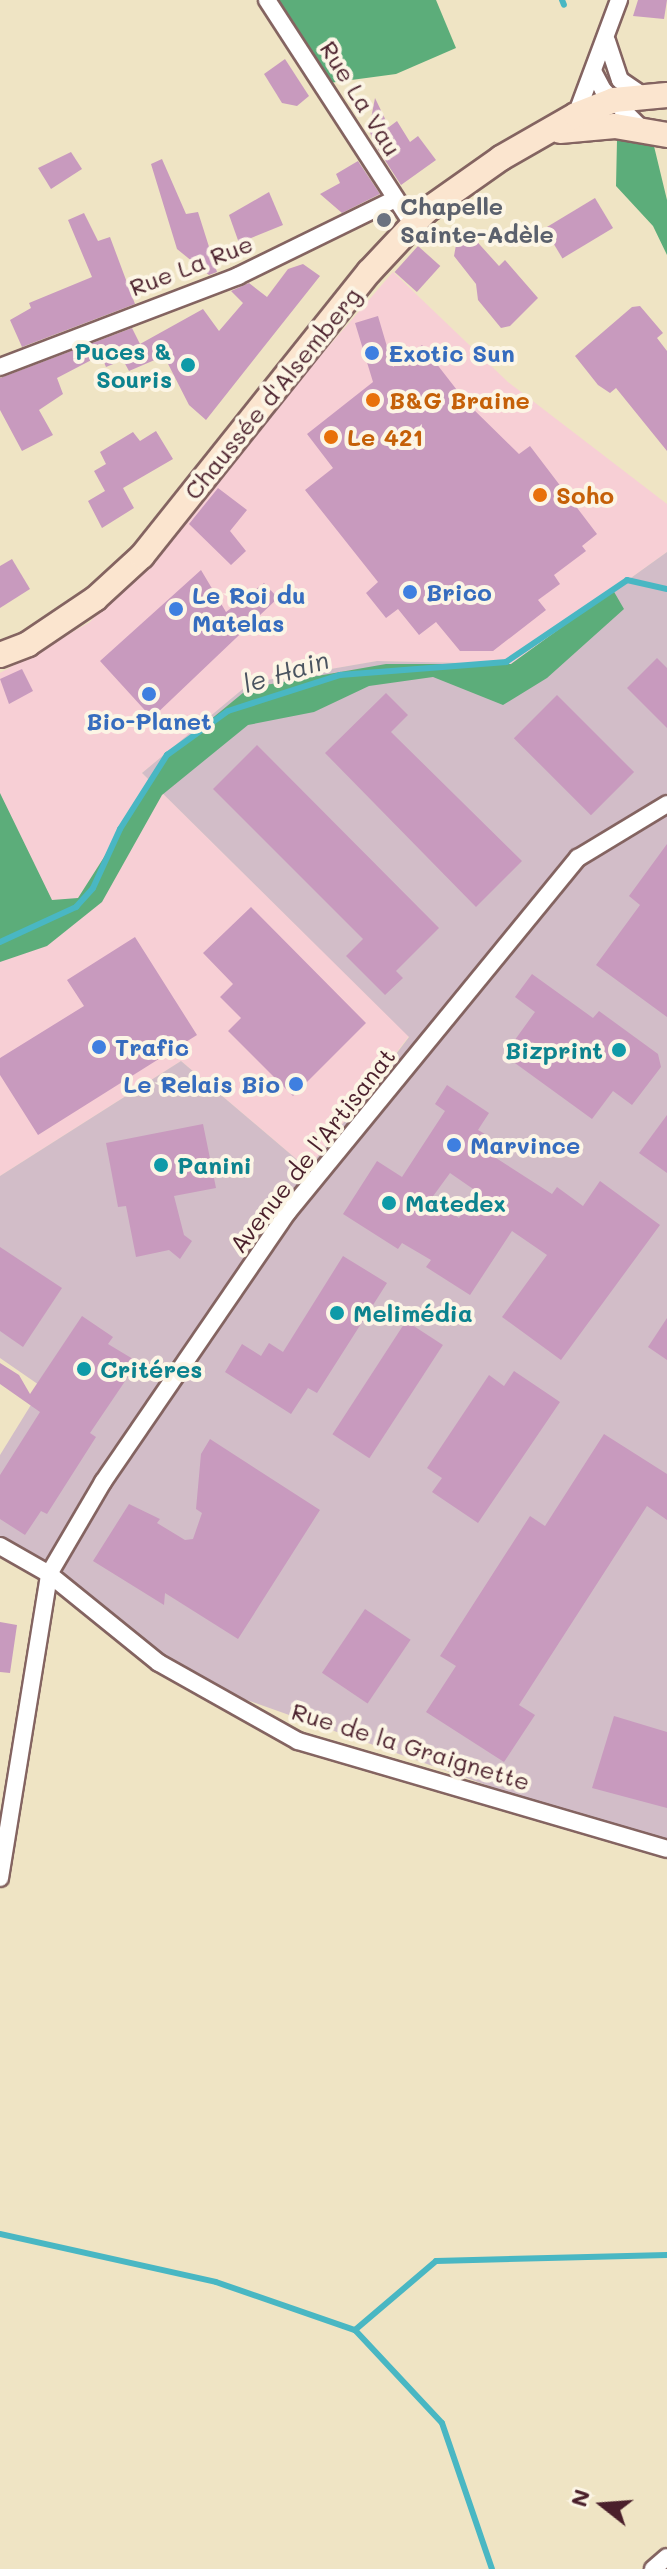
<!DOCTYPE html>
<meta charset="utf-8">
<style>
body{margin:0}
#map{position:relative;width:667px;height:2569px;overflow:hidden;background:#efe4c4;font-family:Mali,sans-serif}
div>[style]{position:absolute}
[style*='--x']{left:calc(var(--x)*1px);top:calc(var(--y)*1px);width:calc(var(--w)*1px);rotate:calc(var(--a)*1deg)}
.built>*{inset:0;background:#f7cfd5}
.industrial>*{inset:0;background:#d2bdc8}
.forest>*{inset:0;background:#5cad7a}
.stream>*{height:6px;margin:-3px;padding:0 3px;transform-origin:3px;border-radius:3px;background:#49b7c3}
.building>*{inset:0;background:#c89abe;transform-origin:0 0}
.roads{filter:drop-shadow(2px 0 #846461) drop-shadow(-2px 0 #846461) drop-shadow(0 2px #846461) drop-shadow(0 -2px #846461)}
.minor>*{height:16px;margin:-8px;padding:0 8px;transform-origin:8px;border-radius:8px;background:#fff}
.secondary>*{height:24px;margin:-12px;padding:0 12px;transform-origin:12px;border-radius:12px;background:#fbe5cf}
.dots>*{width:22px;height:22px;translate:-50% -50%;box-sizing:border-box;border:4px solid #fcf5e5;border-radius:50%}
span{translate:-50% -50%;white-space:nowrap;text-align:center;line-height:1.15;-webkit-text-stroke:8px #fcf5e5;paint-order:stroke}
.street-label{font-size:24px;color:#4a1f2b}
.worship-label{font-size:24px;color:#5b616d;font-weight:700}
.left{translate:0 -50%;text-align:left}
.culture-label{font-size:24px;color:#0d838f;font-weight:700}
.right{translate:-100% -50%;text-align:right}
.shop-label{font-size:24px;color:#366cbe;font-weight:700}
.food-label{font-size:24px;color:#c56008;font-weight:700}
.water-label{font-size:26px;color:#4a5460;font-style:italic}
.north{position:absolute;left:563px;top:2465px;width:80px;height:80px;-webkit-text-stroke:6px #fcf5e5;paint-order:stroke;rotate:287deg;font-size:22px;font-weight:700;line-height:32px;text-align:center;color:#4a1f2b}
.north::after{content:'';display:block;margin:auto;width:28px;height:36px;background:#4a1f2b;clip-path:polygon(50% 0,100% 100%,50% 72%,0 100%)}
</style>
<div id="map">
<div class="built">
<div style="clip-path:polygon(393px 272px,508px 382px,667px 504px,667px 552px,511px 664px,377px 661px,250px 683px,142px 773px,409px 1036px,308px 1169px,181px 1061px,0 1176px,0 673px,90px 622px)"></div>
</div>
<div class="industrial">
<div style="clip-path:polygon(667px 552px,667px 1840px,520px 1797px,213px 1688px,0 1544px,0 1455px,42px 1387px,0 1358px,0 1176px,181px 1061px,308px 1169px,409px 1037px,142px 773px,250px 683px,377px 661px,511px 664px)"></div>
</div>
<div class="forest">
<div style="clip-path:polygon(266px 0,436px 0,456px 48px,396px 74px,329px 83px)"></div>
<div style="clip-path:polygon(617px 140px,653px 142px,667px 200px,667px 255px,653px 226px,616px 186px)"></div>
<div style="clip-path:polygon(613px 590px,624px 609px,547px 678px,503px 705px,433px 677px,369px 686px,314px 712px,248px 725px,162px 795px,102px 902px,47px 946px,0 962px,0 793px,52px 900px,78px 898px,171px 752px,249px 688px,386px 664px,511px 664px)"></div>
</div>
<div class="stream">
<div style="--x:562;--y:0;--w:5;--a:68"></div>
<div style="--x:0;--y:942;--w:84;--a:-24.7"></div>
<div style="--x:76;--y:907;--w:25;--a:-48"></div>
<div style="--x:93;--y:888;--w:65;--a:-65.4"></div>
<div style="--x:120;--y:829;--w:88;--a:-57.6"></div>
<div style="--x:167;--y:755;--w:75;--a:-35.8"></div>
<div style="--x:228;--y:711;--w:118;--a:-17.8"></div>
<div style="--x:340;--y:675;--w:167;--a:-4.5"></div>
<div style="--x:506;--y:662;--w:146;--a:-34.1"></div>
<div style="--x:627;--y:580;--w:41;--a:12.7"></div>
<div style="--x:0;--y:2234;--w:221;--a:12.5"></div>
<div style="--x:216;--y:2282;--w:147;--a:19.1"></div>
<div style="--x:355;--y:2330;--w:127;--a:46.9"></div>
<div style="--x:442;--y:2423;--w:154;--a:71.1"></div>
<div style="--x:355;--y:2330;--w:106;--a:-40.4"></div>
<div style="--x:436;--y:2261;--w:231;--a:-1.5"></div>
</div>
<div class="building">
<div style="clip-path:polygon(638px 0,667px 0,664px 19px,633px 16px)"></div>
<div style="clip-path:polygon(285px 59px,309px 96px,297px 106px,282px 103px,264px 74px)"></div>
<div style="clip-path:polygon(375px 98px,389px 127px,397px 121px,410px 142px,418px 136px,436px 160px,401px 185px,373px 142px,369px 129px)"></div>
<div style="clip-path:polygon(71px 152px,82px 169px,51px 189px,38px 168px)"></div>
<div style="clip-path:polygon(162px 159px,186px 214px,198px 212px,217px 272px,209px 275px,177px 249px,151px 164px)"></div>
<div style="clip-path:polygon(358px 161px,380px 194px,342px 213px,320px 194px,340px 183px,336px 174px)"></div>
<div style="clip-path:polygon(269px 192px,283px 225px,239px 243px,229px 215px)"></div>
<div style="left:595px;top:198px;width:35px;height:59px;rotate:59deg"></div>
<div style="clip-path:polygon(84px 213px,98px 241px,110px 237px,135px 304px,22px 347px,10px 320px,31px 308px,29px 303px,92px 277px,68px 220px)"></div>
<div style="clip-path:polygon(458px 234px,471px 235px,499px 266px,505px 260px,538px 298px,510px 326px,501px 328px,478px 300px,476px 284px,454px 256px)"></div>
<div style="left:418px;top:246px;width:30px;height:35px;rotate:42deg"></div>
<div style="clip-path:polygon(303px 264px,320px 276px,206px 420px,189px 405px,164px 356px,129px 371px,123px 360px,106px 367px,101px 355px,57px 378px,63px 394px,39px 410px,53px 435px,22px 451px,0 410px,0 378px,132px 328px,140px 344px,203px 309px,219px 331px,243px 303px,231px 291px,249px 283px,267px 297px,288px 269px)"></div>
<div style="clip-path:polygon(640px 306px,663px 333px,657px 338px,667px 351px,667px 451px,616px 388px,610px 393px,598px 385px,575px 356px,632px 307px)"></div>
<div style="clip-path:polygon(378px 316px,393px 367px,422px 345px,467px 403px,519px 454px,530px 446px,597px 534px,582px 546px,586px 551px,554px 575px,560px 584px,538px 600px,546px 610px,493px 651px,460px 651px,436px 622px,419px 635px,398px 609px,386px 618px,366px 593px,378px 582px,305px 490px,333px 468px,307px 434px,373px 382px,355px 323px)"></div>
<div style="clip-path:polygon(156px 431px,173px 459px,123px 488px,134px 508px,102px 528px,88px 501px,105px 491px,94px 471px,106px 464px,100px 452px,133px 432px,140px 441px)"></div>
<div style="clip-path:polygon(218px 488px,247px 510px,230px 531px,246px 551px,231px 565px,189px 524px)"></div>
<div style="clip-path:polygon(12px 559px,30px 589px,0 608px,0 566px)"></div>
<div style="clip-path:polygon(201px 570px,226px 612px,264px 583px,278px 598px,152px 718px,100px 661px)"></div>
<div style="clip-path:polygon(657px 658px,667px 668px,667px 728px,627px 688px)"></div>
<div style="clip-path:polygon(22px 669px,33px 691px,9px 704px,0 679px)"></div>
<div style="clip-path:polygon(386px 693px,408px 715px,391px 732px,522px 861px,476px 907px,325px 753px)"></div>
<div style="left:557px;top:695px;width:109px;height:61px;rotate:45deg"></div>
<div style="clip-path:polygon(257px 745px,439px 928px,396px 971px,403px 978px,385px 995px,346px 956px,363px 939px,213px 789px)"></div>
<div style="clip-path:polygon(667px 844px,667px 1017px,596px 965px,640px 905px,629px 896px)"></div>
<div style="clip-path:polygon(251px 907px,366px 1023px,293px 1096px,228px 1031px,241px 1018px,220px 997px,233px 984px,203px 953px)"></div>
<div style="clip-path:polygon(135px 937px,197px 1035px,38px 1135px,0 1075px,0 1058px,84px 1006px,67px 980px)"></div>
<div style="clip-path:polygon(532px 974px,593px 1018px,599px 1011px,658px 1054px,661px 1067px,632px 1105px,613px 1091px,592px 1119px,504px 1055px,535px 1012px,515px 997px)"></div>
<div style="clip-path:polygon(evenodd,447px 1085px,489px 1113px,478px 1130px,490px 1137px,482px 1149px,552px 1194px,557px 1187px,583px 1206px,600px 1181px,660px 1225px,561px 1360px,502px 1317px,547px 1255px,512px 1231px,470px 1295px,426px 1267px,431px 1260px,402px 1243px,398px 1249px,343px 1214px,377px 1161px,402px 1177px,445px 1111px,435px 1104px,447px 1085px,450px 1173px,476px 1191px,459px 1218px,431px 1199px,450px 1173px)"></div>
<div style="clip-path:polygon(667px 1115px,667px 1173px,639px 1153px)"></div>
<div style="clip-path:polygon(203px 1124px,216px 1188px,174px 1196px,184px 1235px,192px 1241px,180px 1259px,169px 1250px,136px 1257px,126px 1206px,118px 1207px,106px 1143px)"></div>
<div style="clip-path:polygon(0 1247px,62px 1288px,23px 1347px,0 1331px)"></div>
<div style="clip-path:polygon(343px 1256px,387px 1283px,317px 1393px,308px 1388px,291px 1414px,225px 1372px,242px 1344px,261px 1356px,269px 1343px,283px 1352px)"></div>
<div style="clip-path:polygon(82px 1316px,113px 1337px,108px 1344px,138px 1362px,90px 1433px,96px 1437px,47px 1514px,41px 1511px,25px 1535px,0 1519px,0 1475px,40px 1412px,0 1384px,0 1363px,19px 1375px,30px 1394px)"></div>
<div style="clip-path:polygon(667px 1318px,667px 1360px,648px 1347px)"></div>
<div style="left:406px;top:1321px;width:44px;height:135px;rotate:33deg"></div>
<div style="clip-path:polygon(514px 1371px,560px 1402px,478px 1523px,432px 1492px,442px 1478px,427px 1468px,489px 1375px,504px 1386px)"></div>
<div style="clip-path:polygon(604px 1434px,667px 1474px,667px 1520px,647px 1506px,519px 1705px,535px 1715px,504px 1762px,426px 1712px,456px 1666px,440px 1656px,530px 1516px,545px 1526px)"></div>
<div style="clip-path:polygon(210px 1439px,320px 1510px,238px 1639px,165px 1593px,164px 1605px,93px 1561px,129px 1504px,160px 1519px,157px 1523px,185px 1540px,193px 1539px,202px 1513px,196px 1509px,201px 1454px)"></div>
<div style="left:365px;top:1609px;width:55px;height:77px;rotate:34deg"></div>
<div style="clip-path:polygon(0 1622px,17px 1625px,10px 1673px,0 1672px)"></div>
<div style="clip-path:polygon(614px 1716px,667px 1732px,667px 1808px,592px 1788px)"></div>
</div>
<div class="roads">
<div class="minor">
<div style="--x:267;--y:0;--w:266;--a:57"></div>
<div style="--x:607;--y:41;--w:41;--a:71.6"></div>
<div style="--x:620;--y:80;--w:30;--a:34"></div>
<div style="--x:594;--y:73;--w:19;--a:62"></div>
<div style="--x:603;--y:90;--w:57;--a:45"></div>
<div style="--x:576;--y:115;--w:123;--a:-69.5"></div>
<div style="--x:0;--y:367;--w:255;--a:-20.9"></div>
<div style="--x:238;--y:276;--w:175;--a:-26.1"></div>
<div style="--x:0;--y:1546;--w:56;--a:29.7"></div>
<div style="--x:49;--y:1574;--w:141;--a:39"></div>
<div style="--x:159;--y:1663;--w:159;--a:29.3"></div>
<div style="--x:298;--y:1741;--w:384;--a:16.3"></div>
<div style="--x:0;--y:1878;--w:308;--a:-80.8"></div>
<div style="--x:49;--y:1574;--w:107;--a:-59.6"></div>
<div style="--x:103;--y:1482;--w:327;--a:-55.6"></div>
<div style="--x:288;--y:1212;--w:458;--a:-50.7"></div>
<div style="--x:578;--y:858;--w:104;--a:-31.2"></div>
<div style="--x:653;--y:2569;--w:18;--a:-41"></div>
</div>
<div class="secondary">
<div style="--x:560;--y:131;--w:55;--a:-5.2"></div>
<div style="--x:615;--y:126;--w:53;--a:9.8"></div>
<div style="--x:0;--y:655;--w:30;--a:-21"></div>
<div style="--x:28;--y:644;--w:81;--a:-33.9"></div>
<div style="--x:95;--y:599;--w:64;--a:-42.5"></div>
<div style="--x:142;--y:556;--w:364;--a:-51.4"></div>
<div style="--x:369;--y:272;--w:83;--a:-46.9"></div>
<div style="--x:426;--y:211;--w:92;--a:-35.2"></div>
<div style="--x:501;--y:158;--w:86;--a:-29.8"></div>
<div style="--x:576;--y:115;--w:41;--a:-21.5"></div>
<div style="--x:614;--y:100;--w:53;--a:-5.4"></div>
</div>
</div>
<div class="dots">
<div style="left:384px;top:220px;background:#6b7280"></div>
<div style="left:372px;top:353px;background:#3f7fe0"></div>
<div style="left:188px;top:365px;background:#0f9aa8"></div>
<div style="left:373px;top:400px;background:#e8710a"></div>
<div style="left:331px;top:437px;background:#e8710a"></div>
<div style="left:540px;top:495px;background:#e8710a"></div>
<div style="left:410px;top:592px;background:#3f7fe0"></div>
<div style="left:176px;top:609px;background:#3f7fe0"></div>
<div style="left:149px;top:694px;background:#3f7fe0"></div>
<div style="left:99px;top:1047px;background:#3f7fe0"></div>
<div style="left:619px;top:1050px;background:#0f9aa8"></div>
<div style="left:296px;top:1084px;background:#3f7fe0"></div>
<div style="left:454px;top:1145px;background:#3f7fe0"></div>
<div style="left:161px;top:1165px;background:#0f9aa8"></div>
<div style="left:389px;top:1203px;background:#0f9aa8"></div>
<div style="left:337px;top:1313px;background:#0f9aa8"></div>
<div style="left:84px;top:1369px;background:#0f9aa8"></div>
</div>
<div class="street-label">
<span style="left:361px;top:98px;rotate:58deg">Rue La Vau</span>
<span style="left:191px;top:265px;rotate:-21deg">Rue La Rue</span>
<span style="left:272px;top:393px;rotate:-51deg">Chaussée d'Alsemberg</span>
<span style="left:312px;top:1150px;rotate:-52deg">Avenue de l'Artisanat</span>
<span style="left:411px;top:1746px;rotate:17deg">Rue de la Graignette</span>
</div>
<div class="worship-label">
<span class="left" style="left:400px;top:220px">Chapelle<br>Sainte-Adèle</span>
</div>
<div class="culture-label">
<span class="right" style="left:172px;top:365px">Puces &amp;<br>Souris</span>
<span class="right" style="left:603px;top:1050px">Bizprint</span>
<span class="left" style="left:177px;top:1165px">Panini</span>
<span class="left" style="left:405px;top:1203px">Matedex</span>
<span class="left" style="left:353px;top:1313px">Melimédia</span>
<span class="left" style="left:100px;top:1369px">Critéres</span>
</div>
<div class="shop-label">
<span class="left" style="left:388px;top:353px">Exotic Sun</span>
<span class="left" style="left:426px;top:592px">Brico</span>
<span class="left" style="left:192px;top:609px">Le Roi du<br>Matelas</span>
<span style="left:149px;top:721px">Bio-Planet</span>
<span class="left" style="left:115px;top:1047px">Trafic</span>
<span class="right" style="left:280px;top:1084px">Le Relais Bio</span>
<span class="left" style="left:470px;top:1145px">Marvince</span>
</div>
<div class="food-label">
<span class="left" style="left:389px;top:400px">B&amp;G Braine</span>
<span class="left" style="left:347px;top:437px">Le 421</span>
<span class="left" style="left:556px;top:495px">Soho</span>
</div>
<div class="water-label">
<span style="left:286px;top:672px;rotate:-17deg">le Hain</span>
</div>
<div class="north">N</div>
</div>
